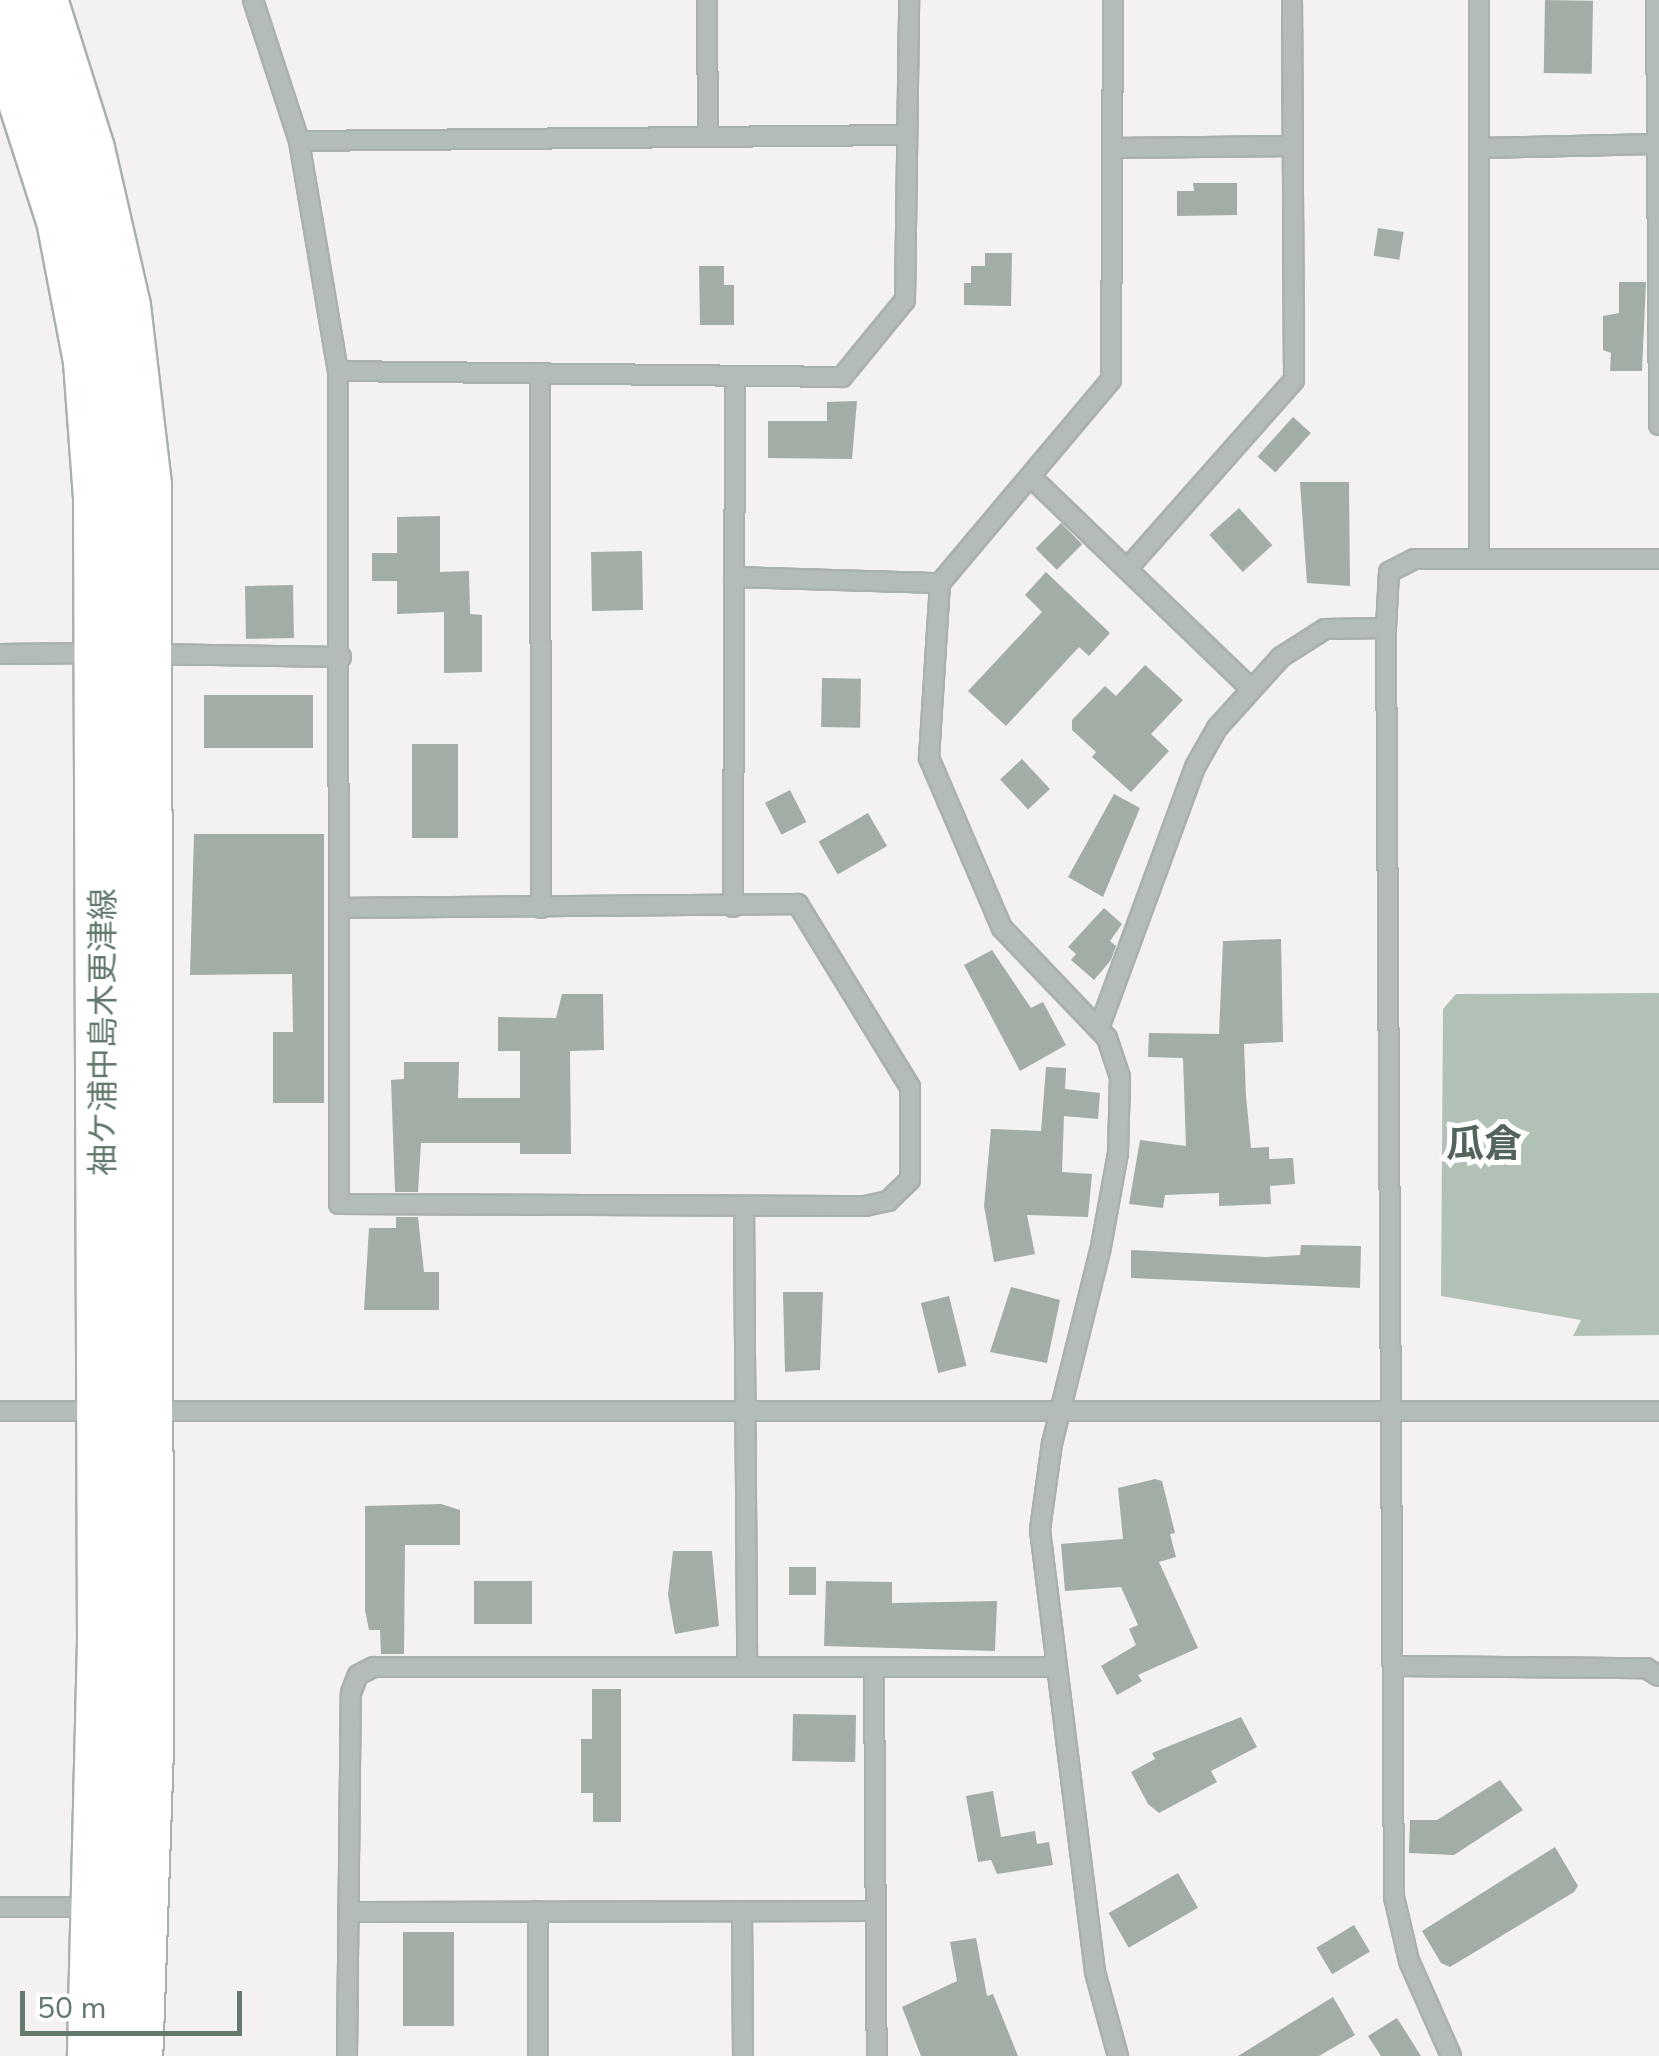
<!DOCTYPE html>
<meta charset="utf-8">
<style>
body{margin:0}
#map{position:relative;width:1659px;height:2056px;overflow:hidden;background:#f4f1f1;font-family:"Nunito Sans","Noto Sans JP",sans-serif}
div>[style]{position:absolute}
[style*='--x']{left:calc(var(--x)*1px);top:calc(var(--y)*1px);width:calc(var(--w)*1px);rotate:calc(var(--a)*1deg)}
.water>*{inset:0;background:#b2c1b5}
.building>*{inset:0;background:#a1ada5;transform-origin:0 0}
.roads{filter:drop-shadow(2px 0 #a9b1ac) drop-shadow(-2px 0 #a9b1ac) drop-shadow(0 2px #a9b1ac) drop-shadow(0 -2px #a9b1ac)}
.minor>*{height:18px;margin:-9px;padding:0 9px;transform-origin:9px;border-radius:9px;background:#b4bcb7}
.major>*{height:55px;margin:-27.5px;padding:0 27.5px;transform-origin:27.5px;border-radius:27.5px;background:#fff}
span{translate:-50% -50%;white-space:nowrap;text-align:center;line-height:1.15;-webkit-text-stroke:10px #fff;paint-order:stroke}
.street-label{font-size:32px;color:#62796b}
.quarter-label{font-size:38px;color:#53645a;font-weight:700}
.scale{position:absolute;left:20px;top:1991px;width:222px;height:45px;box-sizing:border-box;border:5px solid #62796b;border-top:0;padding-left:12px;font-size:30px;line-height:35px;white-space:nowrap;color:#62796b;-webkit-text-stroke:8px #fff;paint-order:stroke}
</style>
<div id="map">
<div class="water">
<div style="clip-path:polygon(1659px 993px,1659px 1335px,1573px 1336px,1581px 1320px,1441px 1296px,1443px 1009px,1456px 994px)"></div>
</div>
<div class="building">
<div style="left:1545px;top:0;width:48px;height:73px;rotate:1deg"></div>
<div style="clip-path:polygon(1193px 183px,1237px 183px,1237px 215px,1177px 216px,1177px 191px,1194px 191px)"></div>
<div style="left:1378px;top:228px;width:26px;height:28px;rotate:9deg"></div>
<div style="clip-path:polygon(985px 253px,1012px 253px,1011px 306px,964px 305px,964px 283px,971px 283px,971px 266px,985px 266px)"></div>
<div style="clip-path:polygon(699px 266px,724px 266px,724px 285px,734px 285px,734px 325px,700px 325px)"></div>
<div style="clip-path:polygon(1619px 282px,1646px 282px,1642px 371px,1610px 371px,1611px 353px,1603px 350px,1603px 316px,1619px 313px)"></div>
<div style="clip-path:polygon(857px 401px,852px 459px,768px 458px,768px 421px,827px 421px,827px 402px)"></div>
<div style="left:1293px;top:417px;width:24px;height:53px;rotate:42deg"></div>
<div style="clip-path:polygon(1300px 482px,1349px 482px,1350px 586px,1307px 583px)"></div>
<div style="left:1239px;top:508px;width:50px;height:40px;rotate:48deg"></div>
<div style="clip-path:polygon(440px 516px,440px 572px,469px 571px,470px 614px,482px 615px,482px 672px,444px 673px,444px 612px,397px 614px,397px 581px,372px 581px,372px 553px,397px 553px,397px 517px)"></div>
<div style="left:1061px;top:523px;width:30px;height:36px;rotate:45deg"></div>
<div style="left:642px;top:551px;width:59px;height:51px;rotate:89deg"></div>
<div style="clip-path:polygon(1046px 572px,1110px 633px,1089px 656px,1079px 647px,1006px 726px,968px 691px,1042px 612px,1025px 595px)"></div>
<div style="left:293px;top:585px;width:53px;height:48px;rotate:89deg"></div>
<div style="clip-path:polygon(1145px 665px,1183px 700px,1151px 734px,1169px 751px,1131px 792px,1092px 757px,1096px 752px,1072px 730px,1072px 720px,1105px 686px,1116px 696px)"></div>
<div style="left:822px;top:678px;width:39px;height:49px;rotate:1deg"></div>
<div style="left:204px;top:695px;width:109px;height:53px"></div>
<div style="left:458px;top:744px;width:94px;height:46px;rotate:90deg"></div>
<div style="left:1022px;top:759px;width:41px;height:30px;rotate:47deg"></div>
<div style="left:790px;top:790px;width:36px;height:28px;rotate:63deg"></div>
<div style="clip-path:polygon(1114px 794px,1140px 808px,1103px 897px,1068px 877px)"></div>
<div style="left:868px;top:813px;width:38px;height:57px;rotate:60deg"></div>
<div style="clip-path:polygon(194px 834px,324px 834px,324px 1103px,273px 1103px,273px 1032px,293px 1032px,292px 974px,190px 975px)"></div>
<div style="clip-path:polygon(1104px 908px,1122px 924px,1110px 941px,1116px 946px,1111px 960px,1094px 980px,1071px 960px,1076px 954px,1068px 947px)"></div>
<div style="clip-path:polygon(1281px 939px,1283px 1042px,1244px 1044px,1246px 1096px,1251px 1148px,1269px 1147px,1269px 1159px,1293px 1158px,1295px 1184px,1270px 1186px,1271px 1204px,1219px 1206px,1219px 1193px,1165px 1195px,1163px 1208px,1129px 1204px,1140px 1140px,1186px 1146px,1183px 1058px,1148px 1057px,1149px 1033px,1219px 1034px,1223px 941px)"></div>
<div style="clip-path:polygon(992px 950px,1031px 1008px,1043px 1002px,1066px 1045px,1020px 1071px,964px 965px)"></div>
<div style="clip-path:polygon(562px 994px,603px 994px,604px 1050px,570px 1051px,571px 1154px,520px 1154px,520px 1143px,421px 1143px,418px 1192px,395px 1192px,391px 1080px,404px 1079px,404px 1062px,459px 1062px,458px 1098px,520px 1098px,520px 1051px,498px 1051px,498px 1017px,556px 1018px)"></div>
<div style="clip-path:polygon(1046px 1067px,1066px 1068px,1065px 1089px,1100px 1093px,1098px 1119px,1064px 1116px,1062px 1172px,1092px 1174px,1088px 1217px,1027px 1215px,1035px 1254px,994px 1262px,984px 1206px,991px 1129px,1041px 1131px)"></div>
<div style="clip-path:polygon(396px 1217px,418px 1217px,424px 1272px,439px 1272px,439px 1310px,364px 1310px,369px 1228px,396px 1228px)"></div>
<div style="clip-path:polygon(1301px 1245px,1361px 1246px,1360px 1288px,1131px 1278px,1131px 1250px,1266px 1257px,1300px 1255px)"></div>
<div style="clip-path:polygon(1011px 1287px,1060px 1300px,1047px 1363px,990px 1352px)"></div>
<div style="clip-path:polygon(783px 1292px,823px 1292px,820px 1370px,785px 1372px)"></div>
<div style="left:949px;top:1296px;width:72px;height:29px;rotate:76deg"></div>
<div style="clip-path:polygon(1155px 1479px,1162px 1481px,1175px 1533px,1170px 1534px,1176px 1557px,1159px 1562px,1198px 1648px,1138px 1675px,1142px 1681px,1117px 1695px,1101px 1666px,1136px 1645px,1129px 1629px,1138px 1625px,1121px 1587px,1065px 1591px,1061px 1544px,1123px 1539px,1118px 1488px)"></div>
<div style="clip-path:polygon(441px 1504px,460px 1510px,460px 1545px,405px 1545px,404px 1654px,381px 1654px,380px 1630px,369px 1630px,365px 1610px,365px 1506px)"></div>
<div style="clip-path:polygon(673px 1551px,712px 1551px,719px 1626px,675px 1634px,668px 1595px)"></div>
<div style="left:789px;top:1567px;width:27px;height:28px"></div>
<div style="left:474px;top:1581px;width:58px;height:43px"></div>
<div style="clip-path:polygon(826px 1581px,892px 1582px,892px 1603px,997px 1601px,995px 1651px,824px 1646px)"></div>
<div style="clip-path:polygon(592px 1689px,621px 1689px,621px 1822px,593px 1822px,593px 1793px,581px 1793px,581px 1739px,592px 1739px)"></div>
<div style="left:793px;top:1714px;width:63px;height:47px;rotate:1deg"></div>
<div style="clip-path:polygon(1241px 1717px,1257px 1747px,1211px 1771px,1217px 1782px,1159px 1813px,1148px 1804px,1131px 1772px,1155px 1759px,1152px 1753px)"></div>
<div style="clip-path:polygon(1500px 1780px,1523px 1810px,1454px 1855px,1409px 1853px,1410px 1820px,1437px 1820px)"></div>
<div style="clip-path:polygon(993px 1791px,1001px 1837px,1035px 1831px,1037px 1844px,1049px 1842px,1053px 1865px,997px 1874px,991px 1860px,978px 1862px,966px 1796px)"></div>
<div style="clip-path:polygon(1555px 1847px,1578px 1886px,1574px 1892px,1450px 1967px,1441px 1963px,1422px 1931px)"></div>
<div style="left:1178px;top:1873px;width:40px;height:80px;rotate:60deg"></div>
<div style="left:1354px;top:1925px;width:31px;height:44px;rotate:59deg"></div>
<div style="left:403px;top:1932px;width:51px;height:94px"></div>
<div style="clip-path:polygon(976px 1938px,987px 1996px,993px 1994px,1018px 2056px,921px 2056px,902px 2007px,957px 1981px,950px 1942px)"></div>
<div style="clip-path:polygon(1333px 1997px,1355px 2035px,1319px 2056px,1238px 2056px)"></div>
<div style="clip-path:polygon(1397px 2018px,1421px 2056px,1381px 2056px,1368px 2036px)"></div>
</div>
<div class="roads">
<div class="minor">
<div style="--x:253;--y:0;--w:148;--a:71.9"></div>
<div style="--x:299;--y:141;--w:233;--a:80.4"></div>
<div style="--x:338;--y:371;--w:833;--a:89.93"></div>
<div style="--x:339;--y:1204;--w:526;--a:0.22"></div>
<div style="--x:865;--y:1206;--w:24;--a:-12"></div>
<div style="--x:888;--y:1201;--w:30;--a:-44"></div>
<div style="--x:910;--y:1180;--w:93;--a:-90"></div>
<div style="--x:910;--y:1087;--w:215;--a:-121.5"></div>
<div style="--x:798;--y:904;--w:457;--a:179.5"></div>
<div style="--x:707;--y:0;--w:134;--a:89.6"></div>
<div style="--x:1113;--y:0;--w:380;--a:90.3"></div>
<div style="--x:1111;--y:380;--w:265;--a:130.1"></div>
<div style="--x:940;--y:583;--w:175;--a:93.6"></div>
<div style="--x:929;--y:758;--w:185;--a:66.8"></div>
<div style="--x:1002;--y:928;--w:152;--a:46.3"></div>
<div style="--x:1107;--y:1038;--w:41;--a:71.6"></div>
<div style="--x:1120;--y:1077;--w:76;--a:91.5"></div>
<div style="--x:1118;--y:1153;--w:96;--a:100.3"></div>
<div style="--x:1101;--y:1247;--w:202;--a:104"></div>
<div style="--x:1052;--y:1443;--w:88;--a:97.9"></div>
<div style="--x:1040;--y:1530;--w:445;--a:82.9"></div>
<div style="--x:1095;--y:1972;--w:87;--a:74.7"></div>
<div style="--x:1656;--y:0;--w:425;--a:89.6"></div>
<div style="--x:299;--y:141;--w:608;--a:-0.57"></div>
<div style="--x:1113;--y:148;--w:180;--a:-0.6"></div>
<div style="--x:1480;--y:148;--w:174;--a:-1.3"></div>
<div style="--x:338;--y:371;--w:504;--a:0.68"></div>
<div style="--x:842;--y:377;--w:99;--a:-50.7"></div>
<div style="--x:905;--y:300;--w:300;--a:-89.2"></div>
<div style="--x:540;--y:374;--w:534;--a:89.89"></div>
<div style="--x:1032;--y:478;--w:304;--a:43.9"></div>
<div style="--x:1479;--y:559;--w:559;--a:-90"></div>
<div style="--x:1127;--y:569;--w:252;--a:-48.5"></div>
<div style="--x:1294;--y:380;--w:380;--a:-90.3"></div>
<div style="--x:734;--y:577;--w:206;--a:1.7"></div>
<div style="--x:1386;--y:628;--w:1269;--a:89.64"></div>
<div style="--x:1394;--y:1897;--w:66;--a:76.8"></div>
<div style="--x:1409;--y:1961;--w:104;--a:66.1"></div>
<div style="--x:0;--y:654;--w:97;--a:-0.6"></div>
<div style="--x:147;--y:654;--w:194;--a:0.9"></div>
<div style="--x:733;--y:907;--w:531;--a:-89.78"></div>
<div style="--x:1099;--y:1028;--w:278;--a:-69.8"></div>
<div style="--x:1195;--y:767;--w:45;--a:-60.6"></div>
<div style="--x:1217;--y:728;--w:96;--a:-48"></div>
<div style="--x:1281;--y:657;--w:52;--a:-32.5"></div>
<div style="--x:1325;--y:629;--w:61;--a:-0.9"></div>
<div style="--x:1386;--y:628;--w:56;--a:-86.9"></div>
<div style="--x:1389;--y:572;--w:28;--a:-27"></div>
<div style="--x:1414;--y:559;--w:245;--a:0"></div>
<div style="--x:744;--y:1206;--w:459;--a:89.6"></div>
<div style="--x:0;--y:1411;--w:99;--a:0"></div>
<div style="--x:150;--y:1411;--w:1509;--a:0"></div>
<div style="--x:1394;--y:1666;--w:252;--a:0.5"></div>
<div style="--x:1646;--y:1668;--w:15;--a:32"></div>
<div style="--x:874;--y:1668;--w:388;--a:89.6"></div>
<div style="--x:0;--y:1907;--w:95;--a:0"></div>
<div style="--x:742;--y:1911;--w:145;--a:89.6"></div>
<div style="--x:351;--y:1912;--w:523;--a:-0.11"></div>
<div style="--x:347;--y:2056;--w:363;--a:-89.4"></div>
<div style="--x:351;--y:1693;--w:19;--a:-69"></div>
<div style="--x:358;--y:1675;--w:18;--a:-27"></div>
<div style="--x:374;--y:1667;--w:681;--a:0"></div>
<div style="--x:538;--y:2056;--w:145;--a:-90"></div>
</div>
<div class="major">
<div style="--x:39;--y:0;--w:156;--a:72.5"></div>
<div style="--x:86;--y:149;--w:161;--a:77.1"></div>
<div style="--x:122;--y:306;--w:181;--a:83.3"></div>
<div style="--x:143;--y:486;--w:1262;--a:89.91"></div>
<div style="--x:145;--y:1748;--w:308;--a:92"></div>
<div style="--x:0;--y:20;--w:209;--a:72.2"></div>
<div style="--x:64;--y:219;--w:145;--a:79.2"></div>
<div style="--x:91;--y:361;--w:136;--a:85.8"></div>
<div style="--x:101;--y:497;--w:1144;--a:89.8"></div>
<div style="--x:105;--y:1641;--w:415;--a:91.4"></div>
</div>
</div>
<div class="street-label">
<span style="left:104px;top:1032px;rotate:-90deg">袖ケ浦中島木更津線</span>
</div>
<div class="quarter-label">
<span style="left:1484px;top:1145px">瓜倉</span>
</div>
<div class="scale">50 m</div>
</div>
